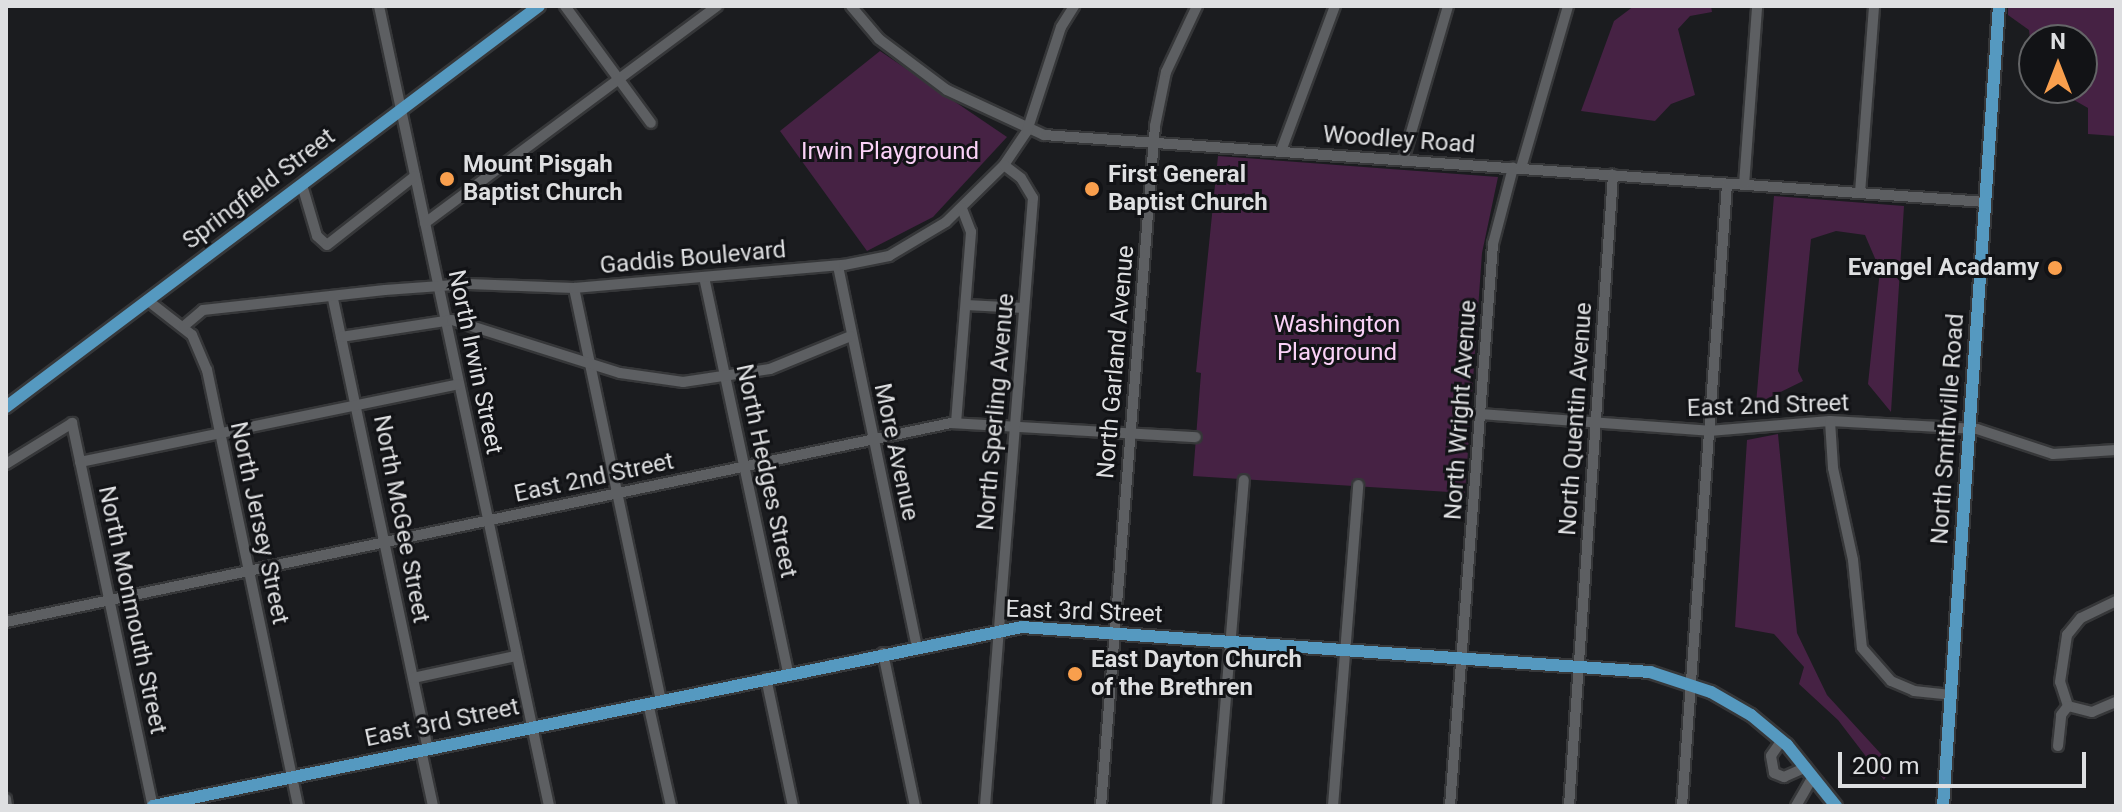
<!DOCTYPE html>
<style>
body{margin:0}
#map{position:relative;width:2122px;height:812px;overflow:hidden;background:#1b1c1f;font-family:Roboto,sans-serif}
div>[style]{position:absolute}
[style*='--x']{left:calc(var(--x)*1px);top:calc(var(--y)*1px);width:calc(var(--w)*1px);rotate:calc(var(--a)*1deg)}
.green>*{inset:0;background:#462244}
.roads{filter:drop-shadow(2px 0 #363739) drop-shadow(-2px 0 #363739) drop-shadow(0 2px #363739) drop-shadow(0 -2px #363739)}
.minor>*{height:10px;margin:-5px;padding:0 5px;transform-origin:5px;border-radius:5px;background:#5d5f62}
.major>*{height:12px;margin:-6px;padding:0 6px;transform-origin:6px;border-radius:6px;background:#5599c0}
.dots>*{width:22px;height:22px;translate:-50% -50%;box-sizing:border-box;border:4px solid #121316;border-radius:50%}
span{translate:-50% -50%;white-space:nowrap;text-align:center;line-height:1.15;-webkit-text-stroke:6px #121316;paint-order:stroke}
.street-label{font-size:24px;color:#dedfe1}
.park-label{font-size:24px;color:#fad1f7}
.poi-label{font-size:24px;color:#dedfe1;font-weight:700}
.left{translate:0 -50%;text-align:left}
.right{translate:-100% -50%;text-align:right}
.frame{position:absolute;inset:0;border:8px solid #dedfe1;pointer-events:none}
.north{position:absolute;left:2018px;top:24px;width:80px;height:80px;box-sizing:border-box;background:#121316;border:2px solid #646567;border-radius:50%;rotate:0deg;font-size:22px;font-weight:700;line-height:32px;text-align:center;color:#dedfe1}
.north::after{content:'';display:block;margin:auto;width:28px;height:36px;background:#f99f4d;clip-path:polygon(50% 0,100% 100%,50% 72%,0 100%)}
.scale{position:absolute;left:1838px;top:752px;width:248px;height:36px;box-sizing:border-box;border:4px solid #dedfe1;border-top:0;padding-left:10px;font-size:24px;line-height:28px;white-space:nowrap;color:#dedfe1;-webkit-text-stroke:6px #121316;paint-order:stroke}
</style>
<div id="map">
<div class="green">
<div style="clip-path:polygon(1634px 6px,1711px 6px,1712px 12px,1690px 16px,1678px 29px,1695px 95px,1671px 104px,1655px 121px,1581px 111px,1614px 21px)"></div>
<div style="clip-path:polygon(2008px 6px,2116px 6px,2116px 136px,2088px 134px,2088px 108px,2053px 88px,2082px 88px,2082px 40px,2034px 40px,2034px 74px,2029px 30px,2008px 15px)"></div>
<div style="clip-path:polygon(880px 51px,1007px 137px,933px 217px,867px 251px,780px 131px)"></div>
<div style="clip-path:polygon(1218px 156px,1498px 177px,1482px 253px,1465px 493px,1193px 476px,1201px 373px,1196px 372px)"></div>
<div style="clip-path:polygon(1774px 196px,1904px 206px,1891px 412px,1868px 384px,1880px 270px,1865px 235px,1836px 231px,1811px 239px,1798px 371px,1803px 381px,1756px 404px)"></div>
<div style="clip-path:polygon(1778px 434px,1797px 633px,1827px 695px,1892px 766px,1884px 780px,1838px 720px,1799px 684px,1804px 667px,1774px 634px,1735px 627px,1747px 440px)"></div>
</div>
<div class="roads">
<div class="minor">
<div style="--x:379;--y:6;--w:818;--a:78"></div>
<div style="--x:565;--y:6;--w:145;--a:53.7"></div>
<div style="--x:851;--y:6;--w:43;--a:49.7"></div>
<div style="--x:879;--y:39;--w:85;--a:36.9"></div>
<div style="--x:947;--y:90;--w:107;--a:24.9"></div>
<div style="--x:1044;--y:135;--w:943;--a:4.07"></div>
<div style="--x:1281;--y:151;--w:155;--a:-69.6"></div>
<div style="--x:1403;--y:160;--w:160;--a:-73.7"></div>
<div style="--x:1521;--y:168;--w:169;--a:-73.8"></div>
<div style="--x:302;--y:185;--w:53;--a:73.6"></div>
<div style="--x:317;--y:236;--w:13;--a:42"></div>
<div style="--x:327;--y:245;--w:112;--a:-38.1"></div>
<div style="--x:1744;--y:185;--w:179;--a:-85.8"></div>
<div style="--x:1860;--y:193;--w:188;--a:-85.7"></div>
<div style="--x:425;--y:223;--w:364;--a:-36.6"></div>
<div style="--x:838;--y:266;--w:388;--a:78.3"></div>
<div style="--x:704;--y:277;--w:405;--a:78"></div>
<div style="--x:574;--y:288;--w:421;--a:78.1"></div>
<div style="--x:333;--y:299;--w:459;--a:78.1"></div>
<div style="--x:147;--y:300;--w:57;--a:37.9"></div>
<div style="--x:192;--y:335;--w:38;--a:67"></div>
<div style="--x:207;--y:370;--w:445;--a:78.2"></div>
<div style="--x:966;--y:305;--w:58;--a:3"></div>
<div style="--x:184;--y:326;--w:25;--a:-40"></div>
<div style="--x:203;--y:310;--w:183;--a:-6.3"></div>
<div style="--x:385;--y:290;--w:83;--a:-4.1"></div>
<div style="--x:468;--y:284;--w:106;--a:2.2"></div>
<div style="--x:574;--y:288;--w:271;--a:-4.9"></div>
<div style="--x:844;--y:265;--w:46;--a:-11.3"></div>
<div style="--x:889;--y:256;--w:66;--a:-30.8"></div>
<div style="--x:946;--y:222;--w:81;--a:-44.5"></div>
<div style="--x:1004;--y:165;--w:41;--a:-55.9"></div>
<div style="--x:1027;--y:131;--w:109;--a:-71.9"></div>
<div style="--x:1061;--y:27;--w:25;--a:-58"></div>
<div style="--x:341;--y:337;--w:112;--a:-8.7"></div>
<div style="--x:452;--y:320;--w:176;--a:17.5"></div>
<div style="--x:620;--y:373;--w:64;--a:8.1"></div>
<div style="--x:683;--y:382;--w:88;--a:-8.5"></div>
<div style="--x:770;--y:369;--w:87;--a:-22.2"></div>
<div style="--x:1480;--y:414;--w:230;--a:4.2"></div>
<div style="--x:1709;--y:431;--w:121;--a:-4.7"></div>
<div style="--x:1830;--y:421;--w:147;--a:3.1"></div>
<div style="--x:1977;--y:429;--w:80;--a:18.2"></div>
<div style="--x:2053;--y:454;--w:63;--a:-3.6"></div>
<div style="--x:1830;--y:421;--w:47;--a:86.3"></div>
<div style="--x:1833;--y:468;--w:94;--a:77.7"></div>
<div style="--x:1853;--y:560;--w:88;--a:84.2"></div>
<div style="--x:1862;--y:648;--w:44;--a:48.7"></div>
<div style="--x:1891;--y:681;--w:25;--a:23"></div>
<div style="--x:1914;--y:691;--w:37;--a:6"></div>
<div style="--x:956;--y:423;--w:192;--a:-85.5"></div>
<div style="--x:971;--y:232;--w:26;--a:-111"></div>
<div style="--x:80;--y:462;--w:387;--a:-11.6"></div>
<div style="--x:6;--y:464;--w:78;--a:-31.8"></div>
<div style="--x:72;--y:423;--w:391;--a:78.1"></div>
<div style="--x:6;--y:622;--w:966;--a:-11.89"></div>
<div style="--x:951;--y:423;--w:245;--a:3.3"></div>
<div style="--x:883;--y:653;--w:156;--a:78.2"></div>
<div style="--x:413;--y:678;--w:105;--a:-12.1"></div>
<div style="--x:766;--y:678;--w:131;--a:78.1"></div>
<div style="--x:648;--y:703;--w:106;--a:77.4"></div>
<div style="--x:2068;--y:706;--w:25;--a:-108"></div>
<div style="--x:2060;--y:682;--w:48;--a:-81.5"></div>
<div style="--x:2067;--y:635;--w:22;--a:-51"></div>
<div style="--x:2081;--y:618;--w:39;--a:-26"></div>
<div style="--x:2068;--y:706;--w:25;--a:14"></div>
<div style="--x:2092;--y:712;--w:26;--a:-23"></div>
<div style="--x:1782;--y:740;--w:19;--a:125"></div>
<div style="--x:1771;--y:756;--w:17;--a:80"></div>
<div style="--x:1774;--y:773;--w:11;--a:22"></div>
<div style="--x:1784;--y:777;--w:24;--a:-24"></div>
<div style="--x:2058;--y:746;--w:31;--a:-84"></div>
<div style="--x:2061;--y:715;--w:11;--a:-52"></div>
<div style="--x:421;--y:750;--w:57;--a:77.9"></div>
<div style="--x:6;--y:799;--w:7;--a:82"></div>
<div style="--x:985;--y:806;--w:610;--a:-85.49"></div>
<div style="--x:1033;--y:198;--w:23;--a:-121"></div>
<div style="--x:1021;--y:178;--w:21;--a:-143"></div>
<div style="--x:1101;--y:806;--w:682;--a:-85.46"></div>
<div style="--x:1155;--y:126;--w:55;--a:-78.5"></div>
<div style="--x:1166;--y:72;--w:73;--a:-64.8"></div>
<div style="--x:1217;--y:806;--w:327;--a:-85.3"></div>
<div style="--x:1333;--y:806;--w:322;--a:-85.5"></div>
<div style="--x:1450;--y:806;--w:564;--a:-85.62"></div>
<div style="--x:1493;--y:244;--w:79;--a:-75.3"></div>
<div style="--x:1569;--y:806;--w:633;--a:-86.01"></div>
<div style="--x:1682;--y:806;--w:624;--a:-85.86"></div>
<div style="--x:1796;--y:806;--w:34;--a:-60"></div>
</div>
<div class="major">
<div style="--x:6;--y:407;--w:667;--a:-36.96"></div>
<div style="--x:153;--y:806;--w:887;--a:-11.64"></div>
<div style="--x:1022;--y:627;--w:630;--a:4.1"></div>
<div style="--x:1650;--y:672;--w:64;--a:18.2"></div>
<div style="--x:1711;--y:692;--w:46;--a:29.9"></div>
<div style="--x:1751;--y:715;--w:47;--a:39.8"></div>
<div style="--x:1787;--y:745;--w:78;--a:51.2"></div>
<div style="--x:1943;--y:806;--w:802;--a:-86"></div>
</div>
</div>
<div class="dots">
<div style="left:447px;top:179px;background:#f99f4d"></div>
<div style="left:1092px;top:189px;background:#f99f4d"></div>
<div style="left:2055px;top:268px;background:#f99f4d"></div>
<div style="left:1075px;top:674px;background:#f99f4d"></div>
</div>
<div class="street-label">
<span style="left:1399px;top:140px;rotate:4deg">Woodley Road</span>
<span style="left:259px;top:189px;rotate:-37deg">Springfield Street</span>
<span style="left:693px;top:258px;rotate:-5deg">Gaddis Boulevard</span>
<span style="left:475px;top:362px;rotate:78deg">North Irwin Street</span>
<span style="left:1116px;top:362px;rotate:-85deg">North Garland Avenue</span>
<span style="left:1768px;top:406px;rotate:-2deg">East 2nd Street</span>
<span style="left:1461px;top:410px;rotate:-86deg">North Wright Avenue</span>
<span style="left:996px;top:412px;rotate:-85deg">North Sperling Avenue</span>
<span style="left:1576px;top:419px;rotate:-86deg">North Quentin Avenue</span>
<span style="left:1948px;top:429px;rotate:-86deg">North Smithville Road</span>
<span style="left:896px;top:452px;rotate:78deg">More Avenue</span>
<span style="left:766px;top:471px;rotate:78deg">North Hedges Street</span>
<span style="left:594px;top:478px;rotate:-12deg">East 2nd Street</span>
<span style="left:401px;top:519px;rotate:79deg">North McGee Street</span>
<span style="left:259px;top:523px;rotate:78deg">North Jersey Street</span>
<span style="left:132px;top:610px;rotate:78deg">North Monmouth Street</span>
<span style="left:1084px;top:612px;rotate:2deg">East 3rd Street</span>
<span style="left:442px;top:723px;rotate:-12deg">East 3rd Street</span>
</div>
<div class="park-label">
<span style="left:890px;top:152px">Irwin Playground</span>
<span style="left:1337px;top:339px">Washington<br>Playground</span>
</div>
<div class="poi-label">
<span class="left" style="left:463px;top:179px">Mount Pisgah<br>Baptist Church</span>
<span class="left" style="left:1108px;top:189px">First General<br>Baptist Church</span>
<span class="right" style="left:2039px;top:268px">Evangel Acadamy</span>
<span class="left" style="left:1091px;top:674px">East Dayton Church<br>of the Brethren</span>
</div>
<div class="frame"></div>
<div class="north">N</div>
<div class="scale">200 m</div>
</div>
